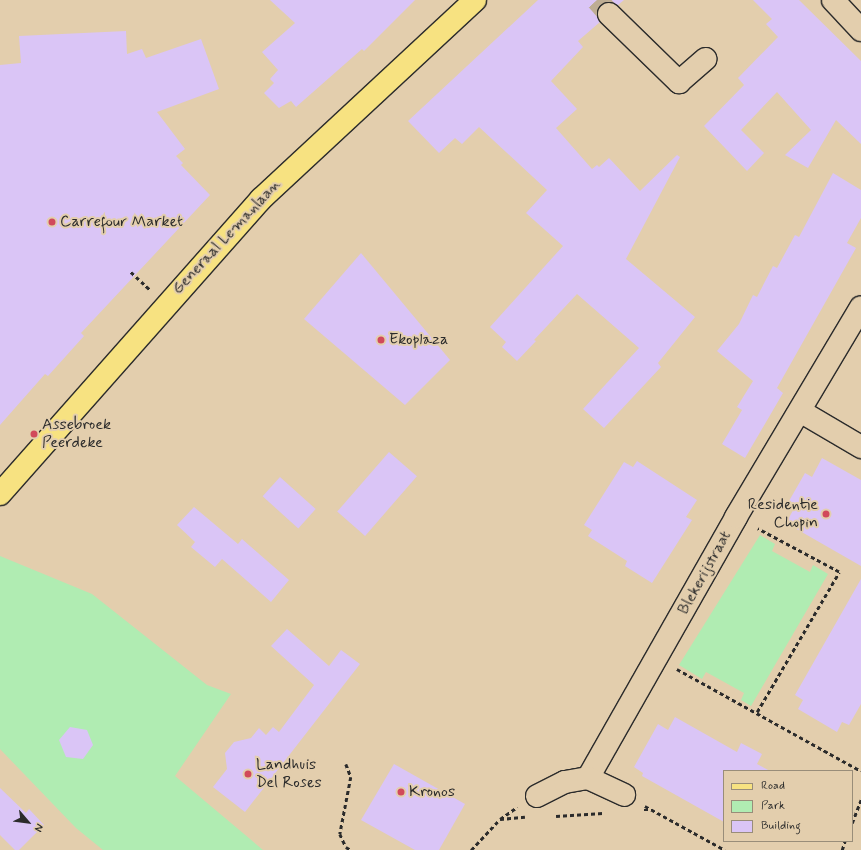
<!DOCTYPE html>
<style>
body{margin:0}
#map{position:relative;width:861px;height:850px;overflow:hidden;background:#e3cead;font-family:Mynerve,sans-serif}
div>[style]{position:absolute}
[style*='--x']{left:calc(var(--x)*1px);top:calc(var(--y)*1px);width:calc(var(--w)*1px);rotate:calc(var(--a)*1deg)}
.green>*{inset:0;background:#b0ecb2}
.building>*{inset:0;background:#dac5f6;transform-origin:0 0}
.minor-tunnel>*{height:22px;margin-top:-11px;transform-origin:0;background:repeating-linear-gradient(90deg,#bead93 0 22px,transparent 0 33px)}
.path>*{height:2.5px;margin-top:-1.25px;transform-origin:0;background:repeating-linear-gradient(90deg,#2b2b2b 0 4px,transparent 0 7px)}
.roads{filter:drop-shadow(1px 0 #2b2b2b) drop-shadow(-1px 0 #2b2b2b) drop-shadow(0 1px #2b2b2b) drop-shadow(0 -1px #2b2b2b)}
.minor>*{height:22px;margin:-11px;padding:0 11px;transform-origin:11px;border-radius:11px;background:#e3cead}
.major>*{height:22px;margin:-11px;padding:0 11px;transform-origin:11px;border-radius:11px;background:#f7e281}
.dots>*{width:11px;height:11px;translate:-50% -50%;box-sizing:border-box;border:2px solid #e3cead;border-radius:50%}
span{translate:-50% -50%;white-space:nowrap;text-align:center;line-height:1.15;-webkit-text-stroke:4px #e3cead;paint-order:stroke}
.poi-label{font-size:16px;color:#2b2b2b}
.left{translate:0 -50%;text-align:left}
.right{translate:-100% -50%;text-align:right}
.street-label{font-size:16px;color:#2b2b2b}
.legend{position:absolute;left:723px;top:770px;width:130px;height:72px;box-sizing:border-box;background:#e3cead;border:1px solid #998d79;margin:0;padding:5px 7px;list-style:none;font-size:12px;color:#2b2b2b}
.legend li{display:flex;align-items:center;gap:8px;height:20px}
.legend b{width:20px;border:1px solid #998d79}
.north{position:absolute;left:8px;top:802px;width:40px;height:40px;-webkit-text-stroke:3px #e3cead;paint-order:stroke;rotate:118deg;font-size:11px;font-weight:700;line-height:16px;text-align:center;color:#2b2b2b}
.north::after{content:'';display:block;margin:auto;width:14px;height:18px;background:#2b2b2b;clip-path:polygon(50% 0,100% 100%,50% 72%,0 100%)}
</style>
<div id="map">
<div class="green">
<div style="clip-path:polygon(760px 535px,775px 544px,772px 551px,810px 572px,813px 565px,828px 574px,751px 706px,741px 700px,744px 693px,706px 672px,702px 679px,679px 665px)"></div>
<div style="clip-path:polygon(0 556px,92px 594px,207px 685px,231px 694px,175px 776px,263px 850px,103px 850px,76px 828px,0 749px)"></div>
</div>
<div class="building">
<div style="clip-path:polygon(270px 0,415px 0,364px 51px,362px 49px,296px 107px,291px 101px,279px 108px,264px 93px,274px 83px,270px 79px,278px 70px,262px 52px,295px 23px)"></div>
<div style="clip-path:polygon(538px 0,624px 0,618px 5px,612px 2px,600px 6px,597px 11px,600px 22px,578px 41px,583px 47px,551px 81px,577px 109px,556px 128px,592px 169px,597px 165px,599px 167px,609px 158px,640px 191px,677px 155px,680px 157px,626px 259px,695px 317px,658px 363px,661px 367px,604px 428px,583px 409px,639px 348px,577px 294px,534px 340px,536px 341px,517px 361px,502px 347px,506px 342px,490px 327px,563px 246px,526px 213px,547px 190px,479px 127px,462px 144px,455px 138px,439px 153px,408px 121px)"></div>
<div style="clip-path:polygon(753px 0,799px 0,861px 61px,861px 144px,836px 120px,808px 168px,785px 155px,811px 130px,777px 92px,741px 130px,764px 153px,747px 171px,704px 126px,744px 85px,738px 78px,778px 37px,766px 24px,772px 19px)"></div>
<div style="clip-path:polygon(126px 31px,127px 54px,142px 49px,146px 58px,201px 39px,219px 89px,157px 112px,185px 149px,176px 156px,183px 163px,181px 165px,210px 195px,81px 333px,84px 336px,48px 376px,45px 374px,0 425px,0 65px,21px 63px,19px 36px)"></div>
<div style="clip-path:polygon(833px 173px,861px 190px,861px 218px,847px 243px,856px 248px,777px 388px,783px 393px,745px 458px,722px 444px,742px 410px,737px 407px,753px 381px,717px 351px,739px 324px,753px 295px,757px 297px,773px 266px,777px 268px,795px 235px,799px 237px)"></div>
<div style="clip-path:polygon(361px 253px,450px 360px,405px 405px,304px 319px)"></div>
<div style="left:389px;top:452px;width:37px;height:79px;rotate:41deg"></div>
<div style="clip-path:polygon(822px 458px,861px 480px,861px 566px,786px 523px,796px 505px,789px 501px,805px 473px,812px 477px)"></div>
<div style="clip-path:polygon(637px 461px,697px 500px,686px 517px,692px 520px,652px 583px,625px 566px,627px 561px,588px 536px,592px 530px,584px 525px,624px 462px,633px 467px)"></div>
<div style="left:280px;top:477px;width:48px;height:26px;rotate:42deg"></div>
<div style="clip-path:polygon(194px 507px,238px 544px,242px 539px,289px 580px,271px 602px,222px 559px,215px 567px,191px 547px,195px 542px,177px 525px)"></div>
<div style="clip-path:polygon(861px 579px,861px 704px,849px 725px,842px 722px,837px 732px,798px 709px,803px 700px,795px 695px)"></div>
<div style="clip-path:polygon(287px 629px,329px 666px,341px 650px,360px 664px,245px 812px,213px 787px,227px 769px,225px 753px,234px 742px,251px 738px,259px 728px,266px 735px,273px 727px,279px 732px,314px 685px,271px 646px)"></div>
<div style="clip-path:polygon(675px 717px,737px 752px,741px 743px,762px 754px,757px 764px,770px 771px,724px 771px,724px 822px,642px 776px,643px 773px,634px 767px,658px 724px,668px 730px)"></div>
<div style="clip-path:polygon(70px 727px,87px 730px,93px 745px,83px 759px,66px 757px,59px 740px)"></div>
<div style="clip-path:polygon(394px 764px,465px 804px,439px 850px,415px 850px,361px 820px)"></div>
<div style="clip-path:polygon(0 788px,26px 813px,29px 809px,44px 825px,19px 850px,15px 850px,0 835px)"></div>
</div>
<div class="minor-tunnel">
<div style="--x:597;--y:0;--w:18;--a:49"></div>
</div>
<div class="path">
<div style="--x:131;--y:272;--w:26;--a:43"></div>
<div style="--x:677;--y:669;--w:210;--a:29"></div>
<div style="--x:757;--y:712;--w:162;--a:-59.6"></div>
<div style="--x:839;--y:572;--w:92;--a:-152"></div>
<div style="--x:346;--y:764;--w:14;--a:69"></div>
<div style="--x:351;--y:777;--w:58;--a:100.9"></div>
<div style="--x:340;--y:834;--w:14;--a:65"></div>
<div style="--x:346;--y:847;--w:6;--a:31"></div>
<div style="--x:645;--y:806;--w:91;--a:28.8"></div>
<div style="--x:644;--y:810;--w:9;--a:0"></div>
<div style="--x:556;--y:816;--w:47;--a:-3.7"></div>
<div style="--x:500;--y:819;--w:25;--a:-5"></div>
<div style="--x:852;--y:823;--w:25;--a:-69"></div>
<div style="--x:471;--y:850;--w:42;--a:-46.9"></div>
<div style="--x:500;--y:819;--w:21;--a:-35"></div>
<div style="--x:842;--y:850;--w:9;--a:-72"></div>
</div>
<div class="roads">
<div class="minor">
<div style="--x:833;--y:0;--w:41;--a:47"></div>
<div style="--x:609;--y:14;--w:98;--a:44.2"></div>
<div style="--x:679;--y:82;--w:35;--a:-41"></div>
<div style="--x:800;--y:411;--w:71;--a:30.5"></div>
<div style="--x:588;--y:778;--w:300;--a:-60.4"></div>
<div style="--x:736;--y:517;--w:244;--a:-59.2"></div>
<div style="--x:537;--y:796;--w:31;--a:-27"></div>
<div style="--x:565;--y:782;--w:23;--a:-10"></div>
<div style="--x:588;--y:778;--w:40;--a:25"></div>
</div>
<div class="major">
<div style="--x:0;--y:494;--w:394;--a:-48.5"></div>
<div style="--x:261;--y:199;--w:292;--a:-42.9"></div>
</div>
</div>
<div class="dots">
<div style="left:52px;top:222px;background:#d1495b"></div>
<div style="left:381px;top:340px;background:#d1495b"></div>
<div style="left:34px;top:434px;background:#d1495b"></div>
<div style="left:826px;top:514px;background:#d1495b"></div>
<div style="left:248px;top:774px;background:#d1495b"></div>
<div style="left:401px;top:792px;background:#d1495b"></div>
</div>
<div class="poi-label">
<span class="left" style="left:60px;top:222px">Carrefour Market</span>
<span class="left" style="left:389px;top:340px">Ekoplaza</span>
<span class="left" style="left:42px;top:434px">Assebroek<br>Peerdeke</span>
<span class="right" style="left:818px;top:514px">Residentie<br>Chopin</span>
<span class="left" style="left:256px;top:774px">Landhuis<br>Del Roses</span>
<span class="left" style="left:409px;top:792px">Kronos</span>
</div>
<div class="street-label">
<span style="left:227px;top:237px;rotate:-47deg">Generaal Lemanlaan</span>
<span style="left:705px;top:573px;rotate:-61deg">Blekerijstraat</span>
</div>
<ul class="legend">
<li><b style="height:5px;background:#f7e281"></b>Road</li>
<li><b style="height:11px;background:#b0ecb2"></b>Park</li>
<li><b style="height:11px;background:#dac5f6"></b>Building</li>
</ul>
<div class="north">N</div>
</div>
